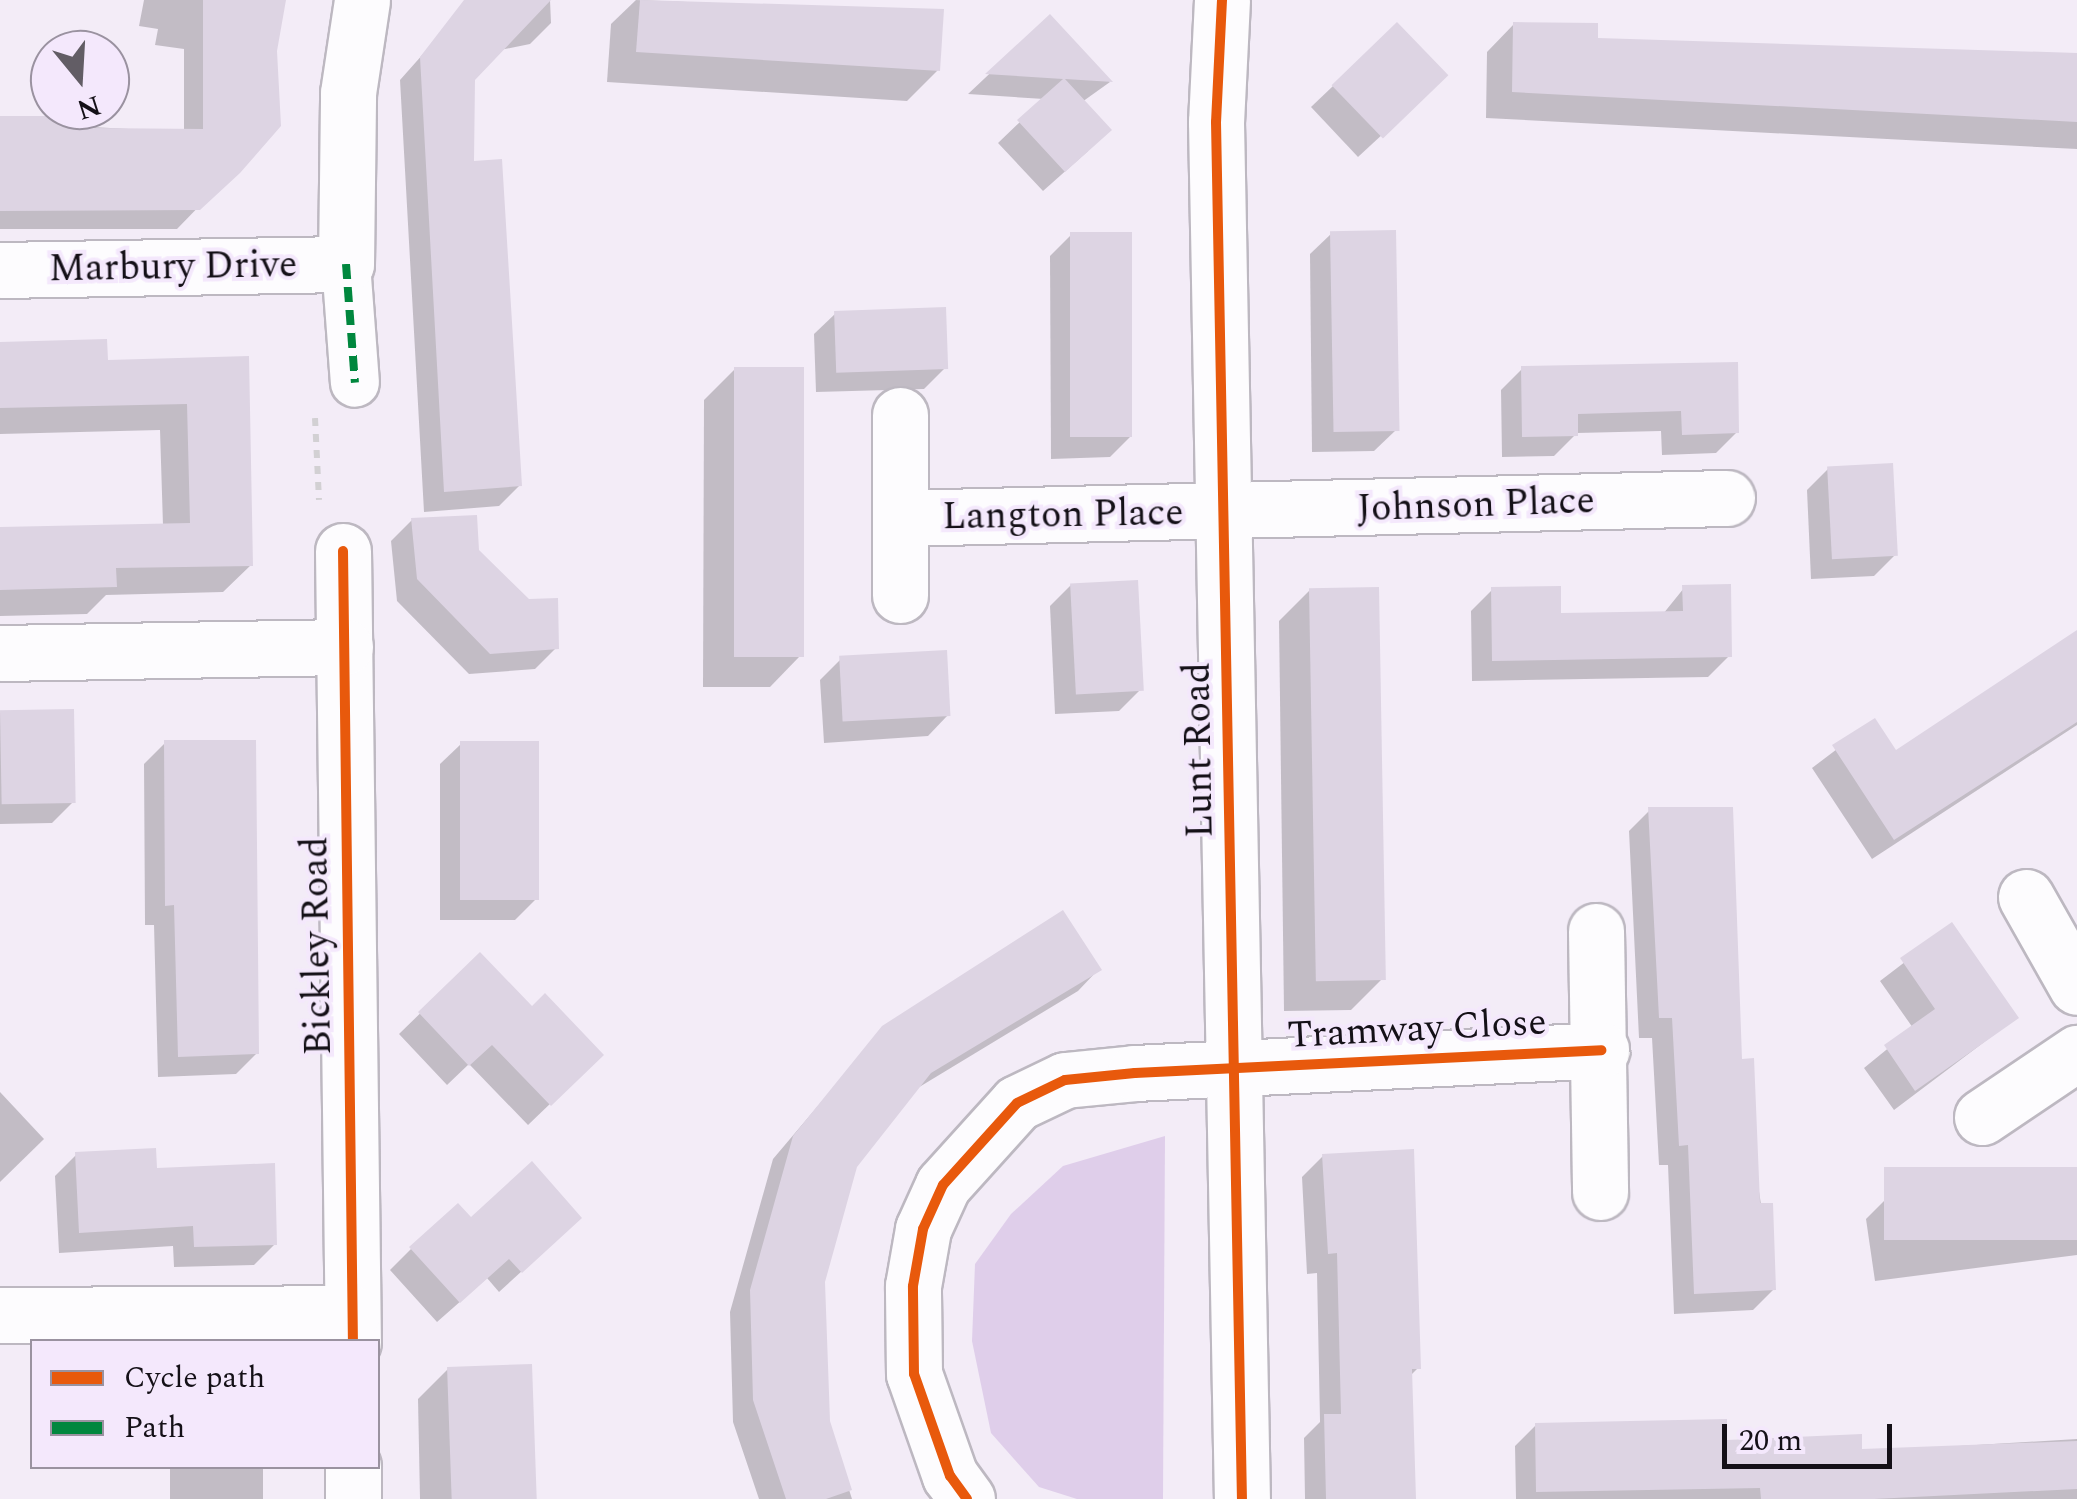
<!DOCTYPE html>
<style>
body{margin:0}
#map{position:relative;width:2077px;height:1499px;overflow:hidden;background:#f3ecf7;font-family:Spectral,serif}
div>[style]{position:absolute}
[style*='--x']{left:calc(var(--x)*1px);top:calc(var(--y)*1px);width:calc(var(--w)*1px);rotate:calc(var(--a)*1deg)}
.green>*{inset:0;background:#dfceea}
.shadow>*{inset:0;background:#0003;transform-origin:0 0}
.building>*{inset:0;background:#ddd4e3;transform-origin:0 0}
.path>*{height:6px;margin-top:-3px;transform-origin:0;background:repeating-linear-gradient(90deg,#d2d0d3 0 8px,transparent 0 16px)}
.roads{filter:drop-shadow(2px 0 #bdb8c1) drop-shadow(-2px 0 #bdb8c1) drop-shadow(0 2px #bdb8c1) drop-shadow(0 -2px #bdb8c1)}
.pedestrian>*{height:48px;margin:-24px;padding:0 24px;transform-origin:24px;border-radius:24px;background:#fdfcfe}
.minor>*{height:55px;margin:-27.5px;padding:0 27.5px;transform-origin:27.5px;border-radius:27.5px;background:#fdfcfe}
.quiet>*{height:8px;margin-top:-4px;transform-origin:0;background:repeating-linear-gradient(90deg,#00873e 0 15px,transparent 0 23px)}
.cycleway>*{height:10px;margin:-5px;padding:0 5px;transform-origin:5px;border-radius:5px;background:#e8590c}
span{translate:-50% -50%;white-space:nowrap;text-align:center;line-height:1.15;-webkit-text-stroke:8px #f4e8fc;paint-order:stroke}
.street-label{font-size:38px;color:#141017}
.legend{position:absolute;left:30px;top:1339px;width:350px;height:130px;box-sizing:border-box;background:#f4e8fc;border:2px solid #9a92a0;margin:0;padding:12px 18px;list-style:none;font-size:30px;color:#141017}
.legend li{display:flex;align-items:center;gap:20px;height:50px}
.legend b{width:50px;border:2px solid #9a92a0}
.north{position:absolute;left:30px;top:30px;width:100px;height:100px;box-sizing:border-box;background:#f4e8fc;border:2px solid #9a92a0;border-radius:50%;rotate:162deg;font-size:28px;font-weight:700;line-height:40px;text-align:center;color:#141017}
.north::after{content:'';display:block;margin:auto;width:35px;height:45px;background:#625d65;clip-path:polygon(50% 0,100% 100%,50% 72%,0 100%)}
.scale{position:absolute;left:1722px;top:1424px;width:170px;height:45px;box-sizing:border-box;border:5px solid #141017;border-top:0;padding-left:12px;font-size:30px;line-height:35px;white-space:nowrap;color:#141017;-webkit-text-stroke:8px #f4e8fc;paint-order:stroke}
</style>
<div id="map">
<div class="green">
<div style="clip-path:polygon(1165px 1136px,1163px 1499px,1077px 1499px,1039px 1487px,991px 1433px,972px 1341px,975px 1264px,1011px 1214px,1063px 1166px)"></div>
</div>
<div class="shadow">
<div style="clip-path:polygon(144px 0,281px 0,274px 51px,278px 125px,177px 229px,0 229px,0 122px,184px 132px,184px 49px,155px 45px,158px 29px,139px 26px)"></div>
<div style="clip-path:polygon(471px 0,550px 0,551px 23px,530px 44px,500px 50px,472px 79px,472px 164px,520px 485px,499px 506px,424px 512px,400px 80px)"></div>
<div style="clip-path:polygon(636px 0,941px 12px,938px 70px,907px 101px,607px 82px,611px 24px)"></div>
<div style="clip-path:polygon(1050px 17px,1110px 82px,1082px 102px,1088px 151px,1043px 191px,998px 143px,1044px 99px,968px 94px)"></div>
<div style="clip-path:polygon(1514px 24px,1595px 41px,2077px 56px,2077px 149px,1486px 118px,1487px 52px)"></div>
<div style="clip-path:polygon(1397px 25px,1424px 96px,1358px 157px,1311px 107px)"></div>
<div style="clip-path:polygon(1332px 233px,1396px 430px,1374px 451px,1312px 452px,1310px 254px)"></div>
<div style="clip-path:polygon(1071px 235px,1131px 436px,1110px 457px,1051px 459px,1050px 256px)"></div>
<div style="clip-path:polygon(836px 313px,945px 368px,924px 389px,816px 392px,814px 334px)"></div>
<div style="clip-path:polygon(0 344px,106px 362px,247px 358px,251px 565px,223px 592px,106px 595px,87px 614px,0 616px,0 529px,163px 526px,160px 430px,0 434px)"></div>
<div style="clip-path:polygon(1736px 364px,1737px 432px,1716px 453px,1662px 455px,1661px 431px,1577px 433px,1554px 456px,1502px 457px,1501px 390px,1522px 369px)"></div>
<div style="clip-path:polygon(735px 369px,800px 656px,770px 687px,703px 687px,704px 400px)"></div>
<div style="clip-path:polygon(1828px 469px,1895px 555px,1874px 576px,1811px 579px,1807px 490px)"></div>
<div style="clip-path:polygon(412px 520px,477px 551px,556px 648px,535px 669px,469px 674px,397px 601px,391px 541px)"></div>
<div style="clip-path:polygon(1071px 585px,1140px 690px,1119px 711px,1055px 714px,1050px 606px)"></div>
<div style="clip-path:polygon(1684px 588px,1729px 656px,1708px 677px,1472px 681px,1471px 611px,1492px 590px,1558px 615px,1663px 614px)"></div>
<div style="clip-path:polygon(1310px 590px,1382px 979px,1351px 1010px,1284px 1011px,1279px 621px)"></div>
<div style="clip-path:polygon(2077px 633px,2077px 725px,1872px 859px,1812px 768px,1874px 721px,1895px 754px)"></div>
<div style="clip-path:polygon(841px 659px,948px 715px,928px 736px,824px 743px,820px 680px)"></div>
<div style="clip-path:polygon(0 712px,73px 802px,52px 823px,0 824px)"></div>
<div style="clip-path:polygon(165px 743px,257px 1053px,236px 1074px,158px 1077px,154px 925px,145px 925px,144px 764px)"></div>
<div style="clip-path:polygon(461px 744px,536px 899px,515px 920px,440px 920px,440px 764px)"></div>
<div style="clip-path:polygon(1650px 810px,1739px 1061px,1774px 1289px,1753px 1310px,1674px 1314px,1668px 1165px,1659px 1165px,1652px 1038px,1639px 1038px,1629px 831px)"></div>
<div style="clip-path:polygon(1952px 926px,2016px 1018px,1894px 1110px,1864px 1068px,1913px 1028px,1880px 981px)"></div>
<div style="clip-path:polygon(480px 955px,532px 1009px,601px 1055px,528px 1125px,469px 1064px,447px 1085px,399px 1034px)"></div>
<div style="clip-path:polygon(1098px 970px,1078px 991px,916px 1089px,855px 1166px,822px 1282px,827px 1421px,852px 1499px,759px 1499px,733px 1422px,730px 1312px,773px 1159px,884px 1028px)"></div>
<div style="clip-path:polygon(0 1092px,44px 1139px,0 1182px)"></div>
<div style="clip-path:polygon(76px 1155px,155px 1170px,275px 1244px,254px 1265px,174px 1267px,173px 1246px,59px 1253px,55px 1176px)"></div>
<div style="clip-path:polygon(1323px 1156px,1418px 1368px,1410px 1376px,1413px 1499px,1305px 1499px,1304px 1438px,1320px 1422px,1317px 1273px,1307px 1274px,1302px 1177px)"></div>
<div style="clip-path:polygon(2077px 1169px,2077px 1255px,1875px 1281px,1866px 1219px,1887px 1198px)"></div>
<div style="clip-path:polygon(470px 1221px,558px 1238px,499px 1292px,487px 1278px,437px 1322px,390px 1270px,411px 1249px)"></div>
<div style="clip-path:polygon(448px 1369px,533px 1499px,420px 1499px,418px 1399px)"></div>
<div style="clip-path:polygon(1536px 1425px,1860px 1452px,2077px 1439px,2077px 1499px,1516px 1499px,1515px 1446px)"></div>
<div style="left:170px;top:1466px;width:93px;height:33px"></div>
</div>
<div class="building">
<div style="clip-path:polygon(203px 0,286px 0,277px 51px,281px 126px,240px 173px,200px 210px,0 211px,0 116px,92px 116px,92px 128px,203px 129px)"></div>
<div style="clip-path:polygon(464px 0,551px 0,475px 80px,474px 161px,502px 159px,522px 486px,444px 492px,420px 57px)"></div>
<div style="clip-path:polygon(640px 0,944px 9px,940px 71px,636px 52px)"></div>
<div style="clip-path:polygon(1050px 14px,1113px 82px,1065px 79px,1112px 130px,1065px 172px,1017px 120px,1063px 79px,985px 74px)"></div>
<div style="left:1397px;top:22px;width:74px;height:91px;rotate:46deg"></div>
<div style="clip-path:polygon(1513px 22px,1598px 23px,1598px 38px,2077px 53px,2077px 122px,1512px 92px)"></div>
<div style="left:1396px;top:230px;width:201px;height:66px;rotate:89deg"></div>
<div style="left:1132px;top:232px;width:205px;height:62px;rotate:90deg"></div>
<div style="left:946px;top:307px;width:62px;height:112px;rotate:88deg"></div>
<div style="clip-path:polygon(107px 339px,108px 360px,249px 356px,253px 566px,116px 568px,117px 587px,0 590px,0 527px,190px 523px,187px 404px,0 408px,0 342px)"></div>
<div style="clip-path:polygon(1738px 362px,1739px 433px,1682px 435px,1681px 411px,1578px 414px,1578px 436px,1522px 437px,1521px 366px)"></div>
<div style="left:734px;top:367px;width:70px;height:290px"></div>
<div style="left:1893px;top:463px;width:93px;height:66px;rotate:87deg"></div>
<div style="clip-path:polygon(477px 515px,479px 550px,529px 599px,558px 598px,559px 649px,490px 654px,417px 579px,411px 518px)"></div>
<div style="left:1138px;top:580px;width:111px;height:68px;rotate:87deg"></div>
<div style="clip-path:polygon(1731px 584px,1732px 657px,1492px 661px,1491px 587px,1561px 586px,1561px 613px,1683px 611px,1682px 585px)"></div>
<div style="left:1379px;top:587px;width:393px;height:70px;rotate:89deg"></div>
<div style="clip-path:polygon(2077px 630px,2077px 722px,1894px 840px,1832px 745px,1875px 718px,1896px 750px)"></div>
<div style="left:947px;top:650px;width:66px;height:108px;rotate:87deg"></div>
<div style="left:74px;top:709px;width:94px;height:74px;rotate:89deg"></div>
<div style="clip-path:polygon(164px 740px,256px 740px,259px 1054px,178px 1057px,174px 905px,165px 906px)"></div>
<div style="left:460px;top:741px;width:79px;height:159px"></div>
<div style="clip-path:polygon(1648px 807px,1733px 807px,1742px 1059px,1754px 1058px,1760px 1203px,1773px 1203px,1776px 1290px,1694px 1294px,1688px 1145px,1679px 1146px,1672px 1018px,1659px 1018px)"></div>
<div style="clip-path:polygon(1063px 910px,1102px 970px,931px 1073px,857px 1167px,825px 1282px,830px 1421px,852px 1490px,826px 1499px,786px 1499px,753px 1400px,750px 1290px,793px 1136px,882px 1026px)"></div>
<div style="clip-path:polygon(1952px 922px,2019px 1018px,1915px 1091px,1884px 1045px,1935px 1009px,1900px 958px)"></div>
<div style="clip-path:polygon(480px 952px,532px 1006px,545px 993px,604px 1055px,551px 1106px,492px 1045px,469px 1066px,418px 1012px)"></div>
<div style="clip-path:polygon(156px 1148px,157px 1168px,275px 1163px,277px 1245px,194px 1247px,193px 1226px,79px 1233px,75px 1152px)"></div>
<div style="clip-path:polygon(1414px 1149px,1421px 1369px,1412px 1369px,1416px 1499px,1326px 1499px,1324px 1414px,1341px 1414px,1337px 1253px,1328px 1254px,1322px 1154px)"></div>
<div style="clip-path:polygon(532px 1161px,582px 1218px,522px 1273px,509px 1259px,460px 1303px,409px 1247px,458px 1203px,471px 1217px)"></div>
<div style="left:2077px;top:1167px;width:73px;height:193px;rotate:90deg"></div>
<div style="left:532px;top:1364px;width:135px;height:85px;rotate:88deg"></div>
<div style="clip-path:polygon(1727px 1419px,1727px 1440px,1862px 1434px,1862px 1449px,2077px 1441px,2077px 1489px,1874px 1499px,1761px 1499px,1760px 1488px,1536px 1492px,1535px 1423px)"></div>
</div>
<div class="path">
<div style="--x:315;--y:418;--w:82;--a:87.2"></div>
</div>
<div class="roads">
<div class="pedestrian">
<div style="--x:346;--y:264;--w:119;--a:85.7"></div>
</div>
<div class="minor">
<div style="--x:1222;--y:0;--w:122;--a:92.8"></div>
<div style="--x:1216;--y:122;--w:1377;--a:88.92"></div>
<div style="--x:0;--y:270;--w:346;--a:-1"></div>
<div style="--x:346;--y:264;--w:171;--a:-89.3"></div>
<div style="--x:348;--y:93;--w:94;--a:-81.4"></div>
<div style="--x:901;--y:518;--w:826;--a:-1.39"></div>
<div style="--x:343;--y:551;--w:791;--a:89.28"></div>
<div style="--x:900;--y:595;--w:180;--a:-90"></div>
<div style="--x:0;--y:653;--w:345;--a:-1"></div>
<div style="--x:2026;--y:897;--w:103;--a:60.5"></div>
<div style="--x:1596;--y:931;--w:261;--a:89.1"></div>
<div style="--x:1982;--y:1117;--w:115;--a:-34"></div>
<div style="--x:0;--y:1315;--w:352;--a:-0.3"></div>
<div style="--x:353;--y:1466;--w:33;--a:90"></div>
<div style="--x:967;--y:1499;--w:29;--a:-126"></div>
<div style="--x:950;--y:1476;--w:108;--a:-109.4"></div>
<div style="--x:914;--y:1374;--w:88;--a:-90.7"></div>
<div style="--x:913;--y:1286;--w:58;--a:-80"></div>
<div style="--x:923;--y:1229;--w:48;--a:-65.6"></div>
<div style="--x:943;--y:1185;--w:110;--a:-47.9"></div>
<div style="--x:1017;--y:1103;--w:53;--a:-25.6"></div>
<div style="--x:1065;--y:1080;--w:70;--a:-5.7"></div>
<div style="--x:1135;--y:1073;--w:467;--a:-2.8"></div>
</div>
</div>
<div class="quiet">
<div style="--x:346;--y:264;--w:119;--a:85.7"></div>
</div>
<div class="cycleway">
<div style="--x:1222;--y:0;--w:122;--a:92.8"></div>
<div style="--x:1216;--y:122;--w:1377;--a:88.92"></div>
<div style="--x:343;--y:551;--w:791;--a:89.28"></div>
<div style="--x:967;--y:1499;--w:29;--a:-126"></div>
<div style="--x:950;--y:1476;--w:108;--a:-109.4"></div>
<div style="--x:914;--y:1374;--w:88;--a:-90.7"></div>
<div style="--x:913;--y:1286;--w:58;--a:-80"></div>
<div style="--x:923;--y:1229;--w:48;--a:-65.6"></div>
<div style="--x:943;--y:1185;--w:110;--a:-47.9"></div>
<div style="--x:1017;--y:1103;--w:53;--a:-25.6"></div>
<div style="--x:1065;--y:1080;--w:70;--a:-5.7"></div>
<div style="--x:1135;--y:1073;--w:467;--a:-2.8"></div>
</div>
<div class="street-label">
<span style="left:173px;top:268px;rotate:-1deg">Marbury Drive</span>
<span style="left:1476px;top:506px;rotate:-2deg">Johnson Place</span>
<span style="left:1063px;top:516px;rotate:-1deg">Langton Place</span>
<span style="left:1200px;top:750px;rotate:-91deg">Lunt Road</span>
<span style="left:318px;top:946px;rotate:-91deg">Bickley Road</span>
<span style="left:1417px;top:1030px;rotate:-3deg">Tramway Close</span>
</div>
<ul class="legend">
<li><b style="height:12px;background:#e8590c"></b>Cycle path</li>
<li><b style="height:12px;background:#00873e"></b>Path</li>
</ul>
<div class="north">N</div>
<div class="scale">20 m</div>
</div>
